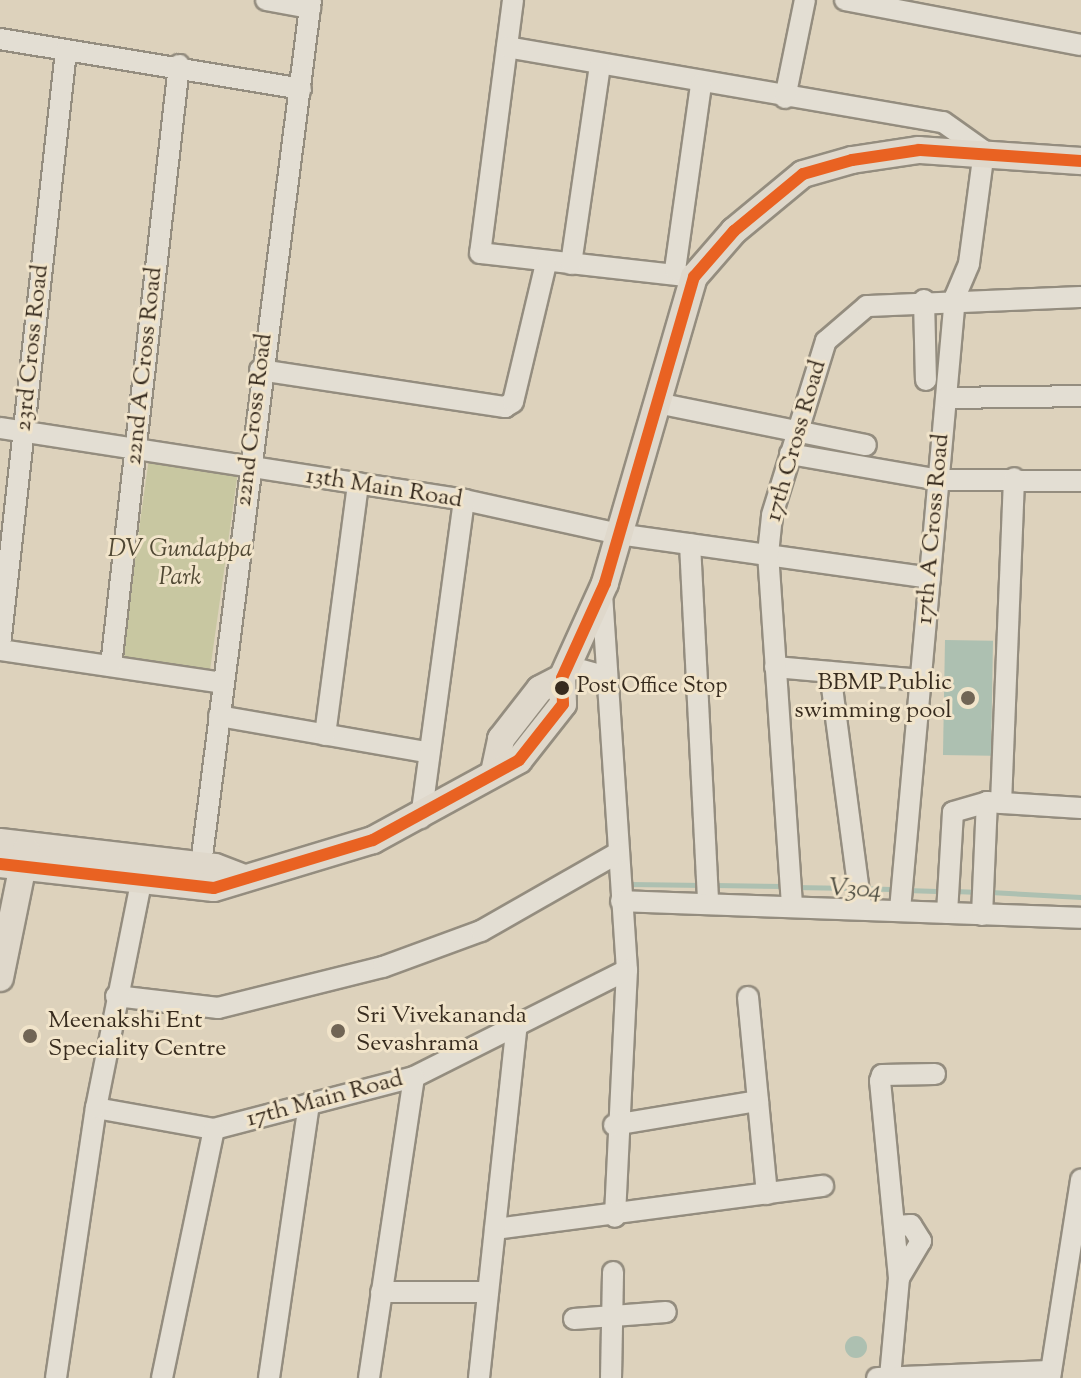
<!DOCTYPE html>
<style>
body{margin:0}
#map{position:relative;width:1081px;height:1378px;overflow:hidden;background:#ddd2bc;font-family:"Sorts Mill Goudy",serif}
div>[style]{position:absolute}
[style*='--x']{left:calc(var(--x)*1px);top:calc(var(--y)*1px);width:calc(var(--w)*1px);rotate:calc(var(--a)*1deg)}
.green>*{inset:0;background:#c8c7a1;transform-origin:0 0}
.water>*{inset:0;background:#adc0b1;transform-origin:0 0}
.round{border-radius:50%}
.stream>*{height:5px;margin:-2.5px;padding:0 2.5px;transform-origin:2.5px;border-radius:2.5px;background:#adc0b1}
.roads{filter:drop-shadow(2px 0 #948d7f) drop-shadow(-2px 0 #948d7f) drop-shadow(0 2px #948d7f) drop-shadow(0 -2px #948d7f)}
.minor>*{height:20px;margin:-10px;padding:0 10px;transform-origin:10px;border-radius:10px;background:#e3ded3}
.major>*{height:26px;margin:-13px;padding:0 13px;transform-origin:13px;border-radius:13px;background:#dfd8cb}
.bus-1>*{height:12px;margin:-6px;padding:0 6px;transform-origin:6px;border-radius:6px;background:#e96222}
.dots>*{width:22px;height:22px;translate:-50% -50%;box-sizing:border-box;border:4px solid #f1e4ca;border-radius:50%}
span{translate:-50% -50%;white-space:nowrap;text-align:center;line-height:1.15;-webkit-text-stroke:6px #f1e4ca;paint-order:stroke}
.bus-label{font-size:22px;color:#372b1e}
.left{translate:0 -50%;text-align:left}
.street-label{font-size:24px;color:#372b1e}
.park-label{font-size:24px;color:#504834;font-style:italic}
.poi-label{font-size:24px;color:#372b1e}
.right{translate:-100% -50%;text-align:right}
.water-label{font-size:26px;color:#4f4e42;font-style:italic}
</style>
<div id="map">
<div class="green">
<div style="left:149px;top:458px;width:90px;height:203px;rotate:8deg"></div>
</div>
<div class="water">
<div style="left:945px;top:640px;width:48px;height:115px;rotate:1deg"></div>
<div class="round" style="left:845px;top:1336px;width:22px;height:22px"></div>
</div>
<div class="stream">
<div style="--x:629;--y:884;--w:75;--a:0.8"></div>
<div style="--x:714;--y:885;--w:70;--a:0.8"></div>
<div style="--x:794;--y:887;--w:58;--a:1"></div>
<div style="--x:862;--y:888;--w:34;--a:2"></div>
<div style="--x:906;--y:890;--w:38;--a:2"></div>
<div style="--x:954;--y:891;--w:26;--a:2"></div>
<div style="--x:990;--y:892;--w:91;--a:3.1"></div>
</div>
<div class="roads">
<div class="minor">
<div style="--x:266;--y:0;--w:45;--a:10.3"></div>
<div style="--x:513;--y:0;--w:255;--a:97.4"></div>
<div style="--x:480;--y:253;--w:215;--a:6.4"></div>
<div style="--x:845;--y:0;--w:240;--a:10.8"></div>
<div style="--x:0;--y:39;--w:305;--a:9.4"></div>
<div style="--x:507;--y:47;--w:442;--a:9.8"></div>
<div style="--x:943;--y:122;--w:50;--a:35.3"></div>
<div style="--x:984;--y:151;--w:114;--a:97.6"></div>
<div style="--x:969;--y:264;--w:36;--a:113"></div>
<div style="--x:955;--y:297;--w:615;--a:95.13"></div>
<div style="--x:785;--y:98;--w:100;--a:-78.5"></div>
<div style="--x:571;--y:264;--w:201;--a:-81.7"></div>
<div style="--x:675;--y:270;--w:188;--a:-82"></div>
<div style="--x:924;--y:300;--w:80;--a:88.6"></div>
<div style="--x:260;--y:370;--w:248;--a:8.6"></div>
<div style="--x:505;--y:407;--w:9;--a:-32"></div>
<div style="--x:513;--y:402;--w:143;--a:-76.6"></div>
<div style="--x:946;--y:398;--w:135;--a:-0.8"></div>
<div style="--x:657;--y:403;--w:213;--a:11.4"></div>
<div style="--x:0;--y:428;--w:470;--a:8.8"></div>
<div style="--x:464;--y:500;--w:158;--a:12.4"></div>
<div style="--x:618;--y:534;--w:315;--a:8"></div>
<div style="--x:790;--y:454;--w:151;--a:9.9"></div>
<div style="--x:939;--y:480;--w:142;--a:0.4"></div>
<div style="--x:690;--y:544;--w:358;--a:87.1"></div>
<div style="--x:602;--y:594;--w:377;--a:86.2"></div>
<div style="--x:627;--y:970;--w:247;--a:92.8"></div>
<div style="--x:0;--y:645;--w:598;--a:-83.66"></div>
<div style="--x:0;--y:650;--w:225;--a:8.4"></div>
<div style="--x:111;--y:666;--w:605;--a:-83.54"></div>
<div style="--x:567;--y:666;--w:38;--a:15"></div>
<div style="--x:775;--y:667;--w:147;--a:5.1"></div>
<div style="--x:830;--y:672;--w:238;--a:82.5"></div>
<div style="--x:219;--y:716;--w:209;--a:9.9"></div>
<div style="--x:325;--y:735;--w:254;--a:-82.5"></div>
<div style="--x:1001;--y:803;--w:325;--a:-87.7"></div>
<div style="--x:421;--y:818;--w:321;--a:-82.3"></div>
<div style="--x:199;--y:880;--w:887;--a:-82.75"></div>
<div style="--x:621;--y:901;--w:460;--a:2.1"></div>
<div style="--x:792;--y:905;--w:352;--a:-93.9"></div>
<div style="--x:768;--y:554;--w:39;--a:-84"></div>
<div style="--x:772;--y:515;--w:182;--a:-72.8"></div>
<div style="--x:826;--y:341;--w:54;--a:-40.5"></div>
<div style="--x:867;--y:306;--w:214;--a:-2.4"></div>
<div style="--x:947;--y:913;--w:101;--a:-86.6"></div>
<div style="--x:953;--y:812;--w:35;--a:-16"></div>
<div style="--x:982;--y:915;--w:113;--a:-87.5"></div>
<div style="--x:987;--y:802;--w:94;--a:3.7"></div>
<div style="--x:116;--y:996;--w:103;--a:6.7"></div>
<div style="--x:218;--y:1008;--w:170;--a:-14"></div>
<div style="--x:383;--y:967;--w:104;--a:-20.2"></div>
<div style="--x:481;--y:931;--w:158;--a:-29.7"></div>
<div style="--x:748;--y:997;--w:198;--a:84.5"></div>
<div style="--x:96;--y:1108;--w:120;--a:10.1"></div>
<div style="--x:214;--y:1129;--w:207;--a:-14.6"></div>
<div style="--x:414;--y:1077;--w:238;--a:-26.7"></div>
<div style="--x:614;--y:1125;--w:146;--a:-9.5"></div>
<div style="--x:896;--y:1226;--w:15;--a:-4"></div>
<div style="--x:911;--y:1225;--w:19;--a:58"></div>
<div style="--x:921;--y:1241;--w:43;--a:120.7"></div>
<div style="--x:495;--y:1229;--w:331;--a:-7.5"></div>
<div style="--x:381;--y:1292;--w:107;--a:0"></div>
<div style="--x:574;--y:1319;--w:92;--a:-4.4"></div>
<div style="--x:890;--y:1377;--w:99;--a:-84.8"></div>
<div style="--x:899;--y:1278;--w:198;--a:-95.5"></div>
<div style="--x:880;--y:1081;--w:6;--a:-72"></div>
<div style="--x:882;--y:1075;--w:53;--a:-1.1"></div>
<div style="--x:56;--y:1378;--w:273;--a:-81.6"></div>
<div style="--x:96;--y:1108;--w:230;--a:-78.7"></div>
<div style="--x:162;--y:1378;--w:254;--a:-78.2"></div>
<div style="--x:269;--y:1378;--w:277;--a:-81.7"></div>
<div style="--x:369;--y:1378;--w:304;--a:-81.5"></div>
<div style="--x:479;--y:1378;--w:349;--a:-83.9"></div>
<div style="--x:611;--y:1378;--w:106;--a:-88.9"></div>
<div style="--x:877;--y:1378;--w:174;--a:-2.3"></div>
<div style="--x:1050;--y:1378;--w:201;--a:-81.1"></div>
</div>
<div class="major">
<div style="--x:495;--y:768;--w:30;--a:-78"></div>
<div style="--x:501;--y:739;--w:63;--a:-52"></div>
<div style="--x:540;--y:689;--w:25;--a:-27"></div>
<div style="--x:0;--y:842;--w:216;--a:6.6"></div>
<div style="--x:215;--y:867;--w:30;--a:21"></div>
<div style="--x:0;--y:864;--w:215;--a:6.4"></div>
<div style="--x:214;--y:888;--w:166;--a:-16.8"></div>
<div style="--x:373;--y:840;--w:166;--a:-28.7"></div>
<div style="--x:519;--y:760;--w:71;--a:-51.8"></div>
<div style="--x:563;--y:704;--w:26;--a:-92"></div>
<div style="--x:562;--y:678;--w:104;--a:-65.6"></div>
<div style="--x:605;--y:583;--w:319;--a:-73.8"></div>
<div style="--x:694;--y:277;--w:61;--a:-49"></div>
<div style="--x:734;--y:231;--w:89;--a:-39.6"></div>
<div style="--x:803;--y:174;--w:51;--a:-15.9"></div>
<div style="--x:852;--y:160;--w:68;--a:-8.5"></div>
<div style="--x:919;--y:150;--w:162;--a:3.9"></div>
<div style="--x:0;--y:978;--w:131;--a:-78.5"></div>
</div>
</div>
<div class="bus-1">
<div style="--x:0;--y:864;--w:215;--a:6.4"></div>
<div style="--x:214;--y:888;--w:166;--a:-16.8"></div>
<div style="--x:373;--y:840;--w:166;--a:-28.7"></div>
<div style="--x:519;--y:760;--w:71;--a:-51.8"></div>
<div style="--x:563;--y:704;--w:26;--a:-92"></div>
<div style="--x:562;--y:678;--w:104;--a:-65.6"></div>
<div style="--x:605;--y:583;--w:319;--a:-73.8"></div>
<div style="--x:694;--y:277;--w:61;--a:-49"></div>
<div style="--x:734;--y:231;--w:89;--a:-39.6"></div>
<div style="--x:803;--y:174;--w:51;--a:-15.9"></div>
<div style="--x:852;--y:160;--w:68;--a:-8.5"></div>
<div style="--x:919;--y:150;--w:162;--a:3.9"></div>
</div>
<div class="dots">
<div style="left:562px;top:688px;background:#372b1e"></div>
<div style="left:968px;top:698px;background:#716555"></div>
<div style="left:338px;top:1031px;background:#716555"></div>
<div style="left:30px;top:1036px;background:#716555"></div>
</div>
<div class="bus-label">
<span class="left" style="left:577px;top:688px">Post Office Stop</span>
</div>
<div class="street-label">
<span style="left:33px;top:348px;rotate:-84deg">23rd Cross Road</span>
<span style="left:145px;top:366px;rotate:-84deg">22nd A Cross Road</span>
<span style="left:255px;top:420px;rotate:-83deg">22nd Cross Road</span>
<span style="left:797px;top:441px;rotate:-74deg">17th Cross Road</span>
<span style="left:384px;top:489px;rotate:9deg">13th Main Road</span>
<span style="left:934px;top:529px;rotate:-85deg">17th A Cross Road</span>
<span style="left:325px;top:1100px;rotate:-15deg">17th Main Road</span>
</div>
<div class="park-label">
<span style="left:180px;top:565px">DV Gundappa<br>Park</span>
</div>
<div class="poi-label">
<span class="right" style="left:952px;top:698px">BBMP Public<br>swimming pool</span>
<span class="left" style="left:356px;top:1031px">Sri Vivekananda<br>Sevashrama</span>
<span class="left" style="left:48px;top:1036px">Meenakshi Ent<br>Speciality Centre</span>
</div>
<div class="water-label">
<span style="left:855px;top:890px;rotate:2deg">V304</span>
</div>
</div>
